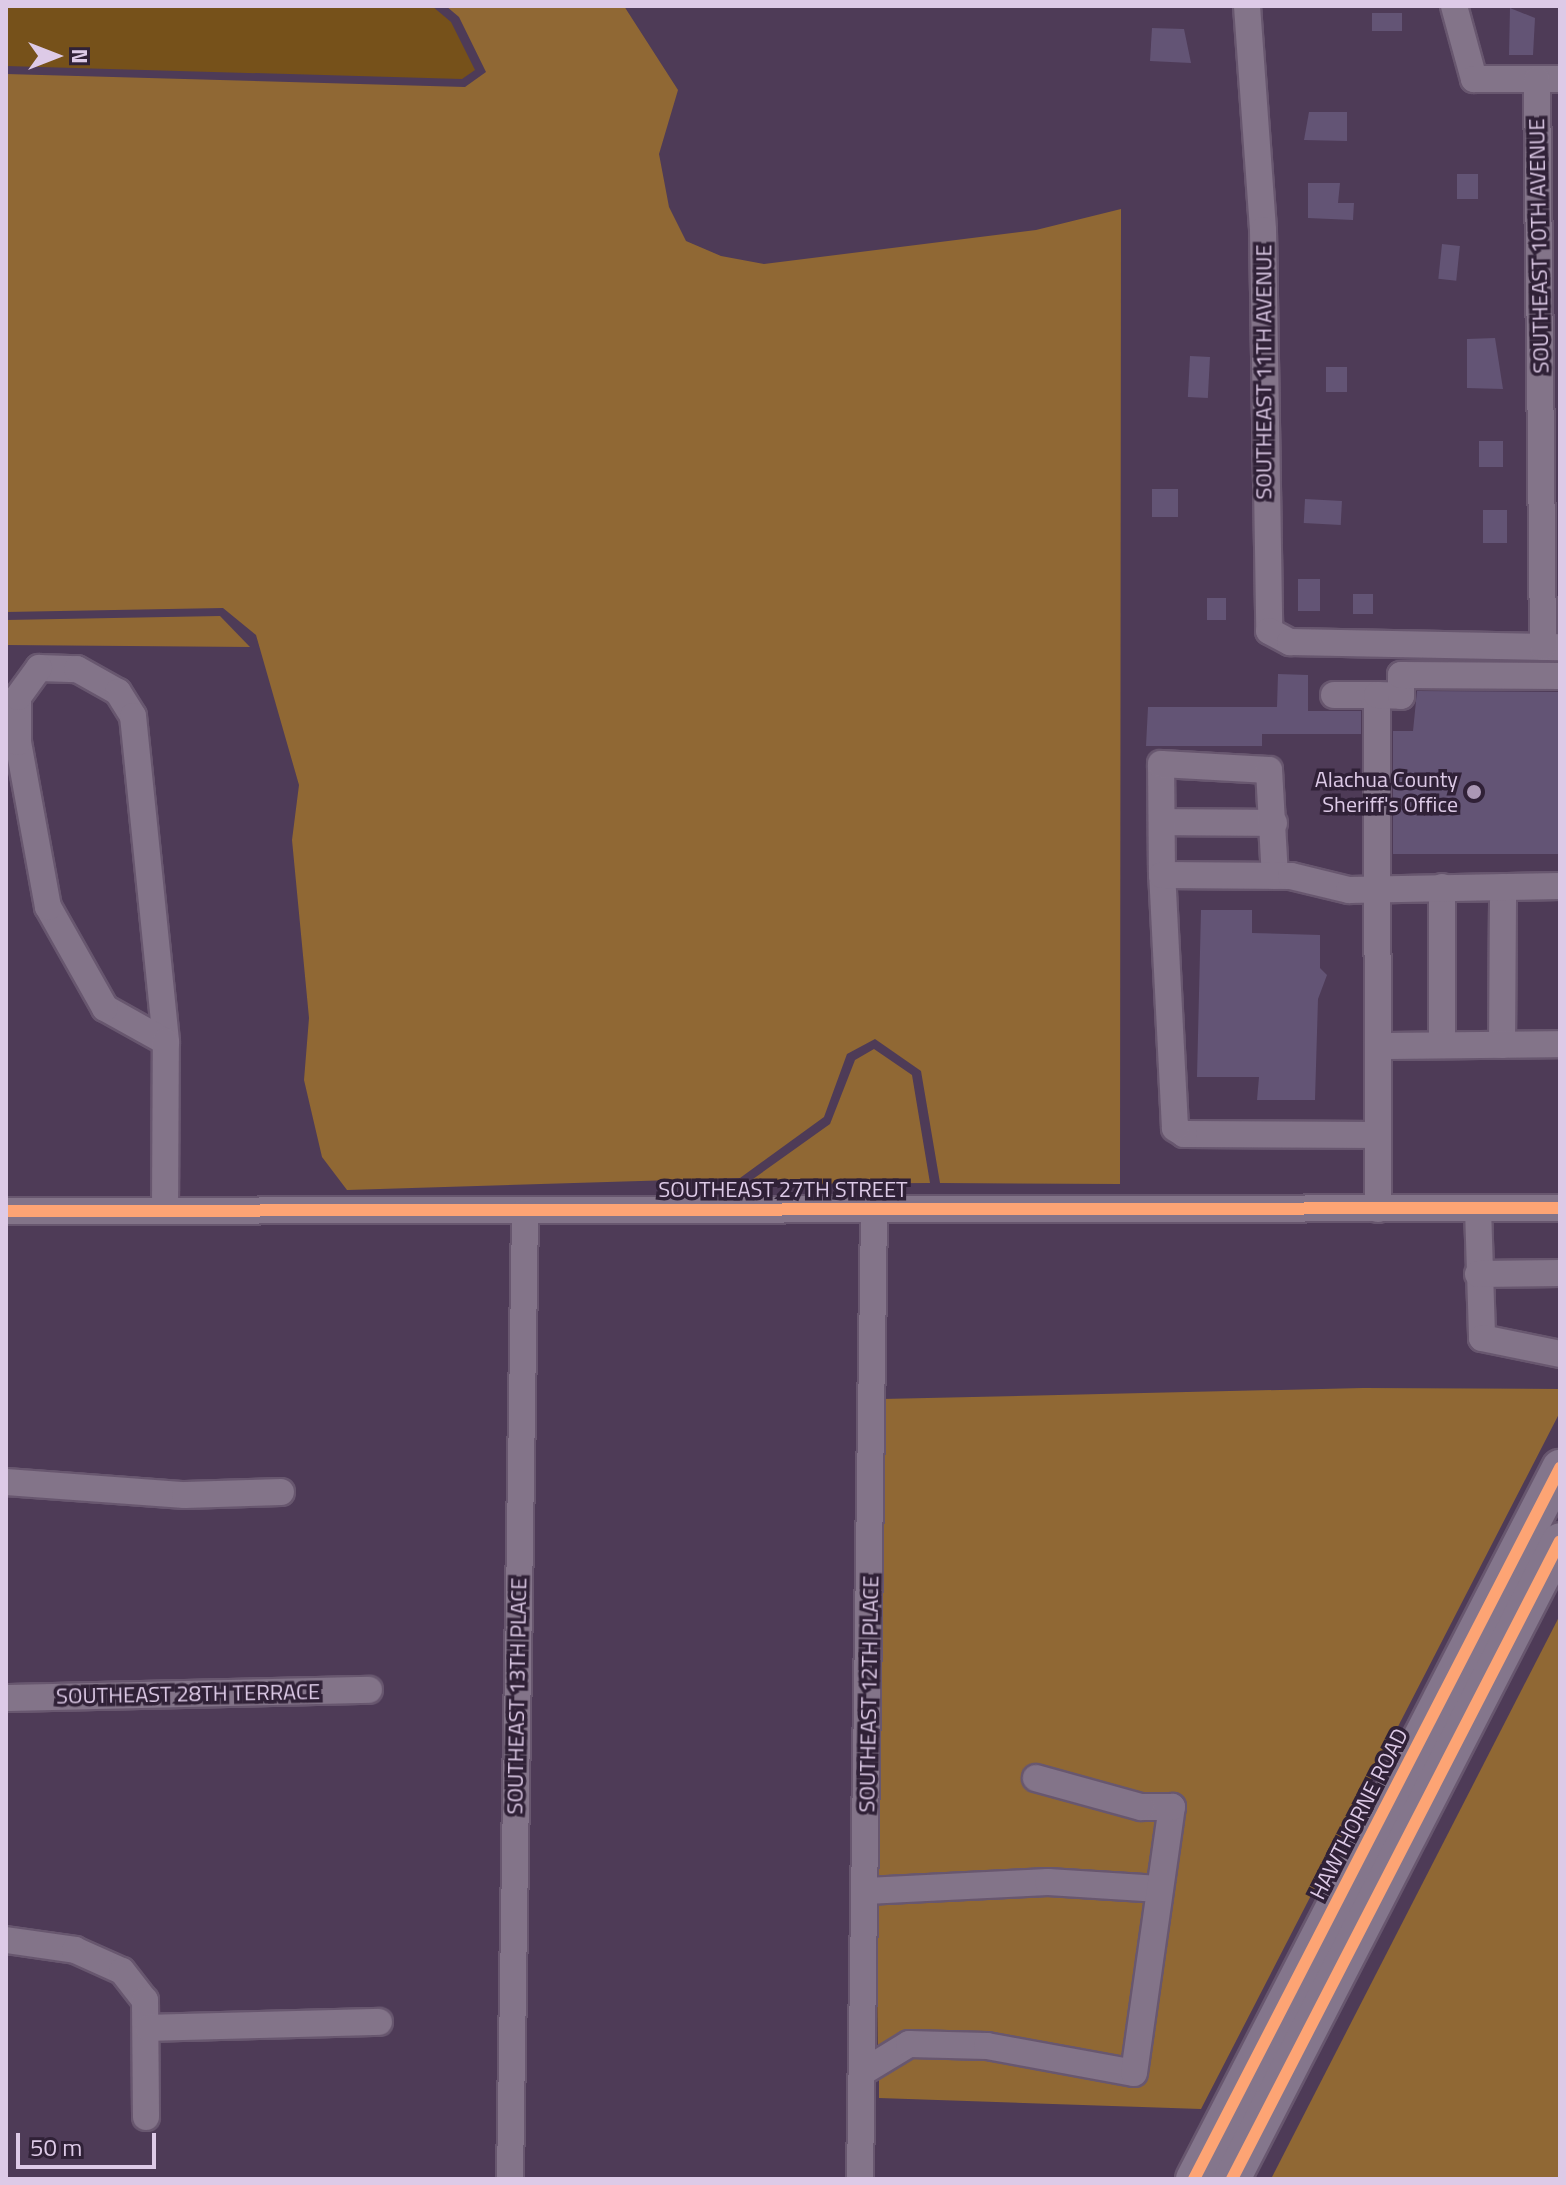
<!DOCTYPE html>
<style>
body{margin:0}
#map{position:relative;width:1566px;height:2185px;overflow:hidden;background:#4e3b57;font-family:"Titillium Web",sans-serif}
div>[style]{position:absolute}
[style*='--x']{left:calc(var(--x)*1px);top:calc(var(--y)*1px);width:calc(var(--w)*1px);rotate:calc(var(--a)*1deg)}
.green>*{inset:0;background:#76511a}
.forest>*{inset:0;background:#906834}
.building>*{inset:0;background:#635475;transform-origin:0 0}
.roads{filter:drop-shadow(2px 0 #68576f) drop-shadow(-2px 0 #68576f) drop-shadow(0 2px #68576f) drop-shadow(0 -2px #68576f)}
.minor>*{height:26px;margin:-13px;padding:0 13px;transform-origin:13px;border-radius:13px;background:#837489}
.highway>*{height:36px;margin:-18px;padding:0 18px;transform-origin:18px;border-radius:18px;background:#84768c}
.cycleway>*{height:12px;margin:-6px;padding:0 6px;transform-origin:6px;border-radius:6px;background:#fda474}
.dots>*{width:22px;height:22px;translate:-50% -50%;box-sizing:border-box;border:4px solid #302137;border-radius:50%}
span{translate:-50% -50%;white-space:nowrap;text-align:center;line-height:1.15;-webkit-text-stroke:7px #302137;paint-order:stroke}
.street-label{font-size:22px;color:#ddcae7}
.poi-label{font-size:22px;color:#ddcae7}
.right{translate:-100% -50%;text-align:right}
.frame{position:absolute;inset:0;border:8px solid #ddcae7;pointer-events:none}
.north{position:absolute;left:16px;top:16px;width:80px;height:80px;-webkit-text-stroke:6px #302137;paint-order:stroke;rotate:90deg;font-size:22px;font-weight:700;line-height:32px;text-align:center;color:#ddcae7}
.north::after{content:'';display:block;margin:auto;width:28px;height:36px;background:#ddcae7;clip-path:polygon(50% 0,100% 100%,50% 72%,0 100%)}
.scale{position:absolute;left:16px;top:2133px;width:140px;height:36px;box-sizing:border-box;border:4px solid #ddcae7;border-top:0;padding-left:10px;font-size:24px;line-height:28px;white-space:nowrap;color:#ddcae7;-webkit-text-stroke:6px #302137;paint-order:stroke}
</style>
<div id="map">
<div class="green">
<div style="clip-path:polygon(6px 6px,432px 6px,451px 22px,475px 70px,462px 79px,6px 66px)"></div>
</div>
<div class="forest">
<div style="clip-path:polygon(446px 6px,624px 6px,678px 90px,659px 154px,669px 207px,686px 241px,721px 256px,764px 264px,1036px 230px,1121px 209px,1120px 1184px,940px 1183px,921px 1071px,875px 1039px,847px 1054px,824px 1117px,740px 1178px,347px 1190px,322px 1157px,304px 1080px,309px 1018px,292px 840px,299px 785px,256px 635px,223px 608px,6px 612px,6px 74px,465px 87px,486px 72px,459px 17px)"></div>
<div style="clip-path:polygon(220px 616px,250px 647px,6px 645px,6px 620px)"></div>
<div style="clip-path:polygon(874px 1049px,912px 1075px,930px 1183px,746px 1184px,830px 1124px,855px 1060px)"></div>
<div style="clip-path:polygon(1363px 1388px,1560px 1389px,1560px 1412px,1201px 2109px,879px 2098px,879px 2072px,911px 2052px,986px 2054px,1124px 2079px,1161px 1815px,1152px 1881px,876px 1882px,882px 1399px)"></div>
<div style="clip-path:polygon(1560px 1615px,1560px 2179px,1271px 2179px)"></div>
<div style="clip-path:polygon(1048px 1890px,1149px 1897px,1126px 2062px,878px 2053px,876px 1898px)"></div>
</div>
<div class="building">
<div style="clip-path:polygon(1510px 8px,1535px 18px,1533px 55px,1509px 55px)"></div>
<div style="left:1372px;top:13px;width:30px;height:18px"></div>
<div style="clip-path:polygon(1152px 28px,1184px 29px,1191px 63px,1150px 61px)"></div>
<div style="clip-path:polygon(1309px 112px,1347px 112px,1347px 141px,1304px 140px)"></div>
<div style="left:1457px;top:174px;width:21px;height:25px"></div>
<div style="clip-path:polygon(1308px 183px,1340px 183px,1338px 203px,1354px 203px,1353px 220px,1308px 218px)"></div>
<div style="left:1442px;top:244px;width:18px;height:35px;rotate:6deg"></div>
<div style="clip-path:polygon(1495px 338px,1503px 389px,1467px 388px,1467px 339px)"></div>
<div style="left:1190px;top:356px;width:20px;height:41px;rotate:3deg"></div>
<div style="left:1326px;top:367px;width:21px;height:25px"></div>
<div style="left:1479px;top:441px;width:24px;height:26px"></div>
<div style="left:1152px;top:489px;width:26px;height:28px"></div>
<div style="left:1305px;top:499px;width:37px;height:24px;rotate:3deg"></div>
<div style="left:1483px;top:510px;width:24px;height:33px"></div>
<div style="left:1298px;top:579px;width:22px;height:32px"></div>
<div style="left:1353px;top:594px;width:20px;height:20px"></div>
<div style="left:1207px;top:598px;width:19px;height:22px"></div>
<div style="clip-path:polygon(1278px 674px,1308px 675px,1308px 711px,1361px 711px,1361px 734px,1262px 734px,1262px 746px,1146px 746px,1148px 707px,1277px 707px)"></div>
<div style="clip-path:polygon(1417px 691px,1560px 692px,1560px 854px,1393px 854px,1393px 731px,1413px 731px)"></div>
<div style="clip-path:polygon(1201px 910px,1252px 910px,1252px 933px,1320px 935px,1320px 968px,1327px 975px,1318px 999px,1315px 1100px,1257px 1100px,1259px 1077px,1197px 1077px)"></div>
</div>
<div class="roads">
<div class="minor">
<div style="--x:1247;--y:6;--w:225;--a:85.9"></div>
<div style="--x:1263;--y:230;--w:401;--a:89.1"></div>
<div style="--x:1269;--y:631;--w:24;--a:28"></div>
<div style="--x:1290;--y:642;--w:270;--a:1.1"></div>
<div style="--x:1454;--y:6;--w:76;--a:74.7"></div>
<div style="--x:1474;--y:79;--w:86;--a:0"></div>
<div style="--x:1537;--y:80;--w:567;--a:89.39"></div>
<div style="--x:39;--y:668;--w:38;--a:2"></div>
<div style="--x:77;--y:669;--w:47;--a:29.3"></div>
<div style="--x:118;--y:692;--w:28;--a:58"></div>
<div style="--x:133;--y:716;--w:328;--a:84.2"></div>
<div style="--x:166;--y:1042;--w:70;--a:-150.9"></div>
<div style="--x:105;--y:1008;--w:116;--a:-119.4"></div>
<div style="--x:48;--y:907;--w:168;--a:-100.3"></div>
<div style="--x:18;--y:742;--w:45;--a:-90"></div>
<div style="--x:18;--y:697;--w:36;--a:-54"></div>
<div style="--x:1334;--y:695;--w:43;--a:0"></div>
<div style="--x:1162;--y:822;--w:112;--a:0.5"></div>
<div style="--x:1162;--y:875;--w:111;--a:-90.5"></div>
<div style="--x:1161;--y:764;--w:108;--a:3.2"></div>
<div style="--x:1269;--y:770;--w:106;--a:86.8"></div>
<div style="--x:1442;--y:1045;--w:158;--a:-90"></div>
<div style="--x:1502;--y:1045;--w:158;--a:-89.6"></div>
<div style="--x:1378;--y:1046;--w:182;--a:-0.6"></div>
<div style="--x:1378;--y:1135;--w:194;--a:-179.7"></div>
<div style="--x:1184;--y:1134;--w:11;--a:-146"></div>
<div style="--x:1175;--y:1128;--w:253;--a:-92.9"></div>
<div style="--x:1162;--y:875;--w:129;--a:0.4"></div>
<div style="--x:1291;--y:876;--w:60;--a:13.6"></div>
<div style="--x:1349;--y:890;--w:211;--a:-1.1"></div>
<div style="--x:1478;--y:1208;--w:130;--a:88.2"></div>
<div style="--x:1482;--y:1338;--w:80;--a:11.6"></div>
<div style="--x:1378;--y:1209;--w:514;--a:-90.11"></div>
<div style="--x:1377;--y:695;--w:24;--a:2"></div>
<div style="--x:1401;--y:696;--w:21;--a:-90"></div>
<div style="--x:1401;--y:675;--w:159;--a:0.4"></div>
<div style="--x:165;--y:1210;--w:168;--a:-89.7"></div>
<div style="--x:6;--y:1211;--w:1554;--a:-0.11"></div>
<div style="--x:1478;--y:1274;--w:82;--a:-0.7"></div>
<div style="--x:6;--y:1482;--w:179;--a:4.2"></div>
<div style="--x:185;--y:1495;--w:96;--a:-1.8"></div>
<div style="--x:6;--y:1698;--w:363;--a:-1.3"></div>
<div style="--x:866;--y:1891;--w:182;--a:-2.8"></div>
<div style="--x:1048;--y:1882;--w:112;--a:3.6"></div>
<div style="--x:6;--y:1940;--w:70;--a:8.2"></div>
<div style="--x:75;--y:1950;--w:51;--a:24.1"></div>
<div style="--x:122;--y:1971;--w:37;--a:52"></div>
<div style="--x:145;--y:2000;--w:117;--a:89.5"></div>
<div style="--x:148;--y:2028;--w:231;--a:-1.5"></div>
<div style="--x:863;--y:2072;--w:54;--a:-31.3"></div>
<div style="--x:909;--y:2044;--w:78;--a:1.5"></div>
<div style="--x:987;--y:2046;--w:149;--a:10.4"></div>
<div style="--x:1134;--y:2073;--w:269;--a:-81.9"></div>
<div style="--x:1172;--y:1807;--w:31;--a:180"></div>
<div style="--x:1141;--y:1807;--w:109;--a:-164.6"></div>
<div style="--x:510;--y:2179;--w:967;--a:-89.11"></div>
<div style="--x:860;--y:2179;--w:970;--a:-89.17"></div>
</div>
<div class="highway">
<div style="--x:1194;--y:2179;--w:800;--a:-62.76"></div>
<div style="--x:1232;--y:2179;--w:717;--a:-62.79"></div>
</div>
</div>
<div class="cycleway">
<div style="--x:6;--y:1211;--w:1554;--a:-0.11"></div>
<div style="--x:1194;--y:2179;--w:800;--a:-62.76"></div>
<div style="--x:1232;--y:2179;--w:717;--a:-62.79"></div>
</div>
<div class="dots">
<div style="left:1474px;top:792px;background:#ab98b5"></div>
</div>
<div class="street-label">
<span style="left:1539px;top:246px;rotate:-91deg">SOUTHEAST 10TH AVENUE</span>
<span style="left:1264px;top:372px;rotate:-90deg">SOUTHEAST 11TH AVENUE</span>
<span style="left:783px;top:1190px">SOUTHEAST 27TH STREET</span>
<span style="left:188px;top:1694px;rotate:-1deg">SOUTHEAST 28TH TERRACE</span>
<span style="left:869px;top:1694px;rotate:-89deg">SOUTHEAST 12TH PLACE</span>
<span style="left:517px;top:1696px;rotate:-89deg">SOUTHEAST 13TH PLACE</span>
<span style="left:1359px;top:1814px;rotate:-63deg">HAWTHORNE ROAD</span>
</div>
<div class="poi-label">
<span class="right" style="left:1458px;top:792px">Alachua County<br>Sheriff's Office</span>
</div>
<div class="frame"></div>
<div class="north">N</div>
<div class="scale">50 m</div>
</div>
